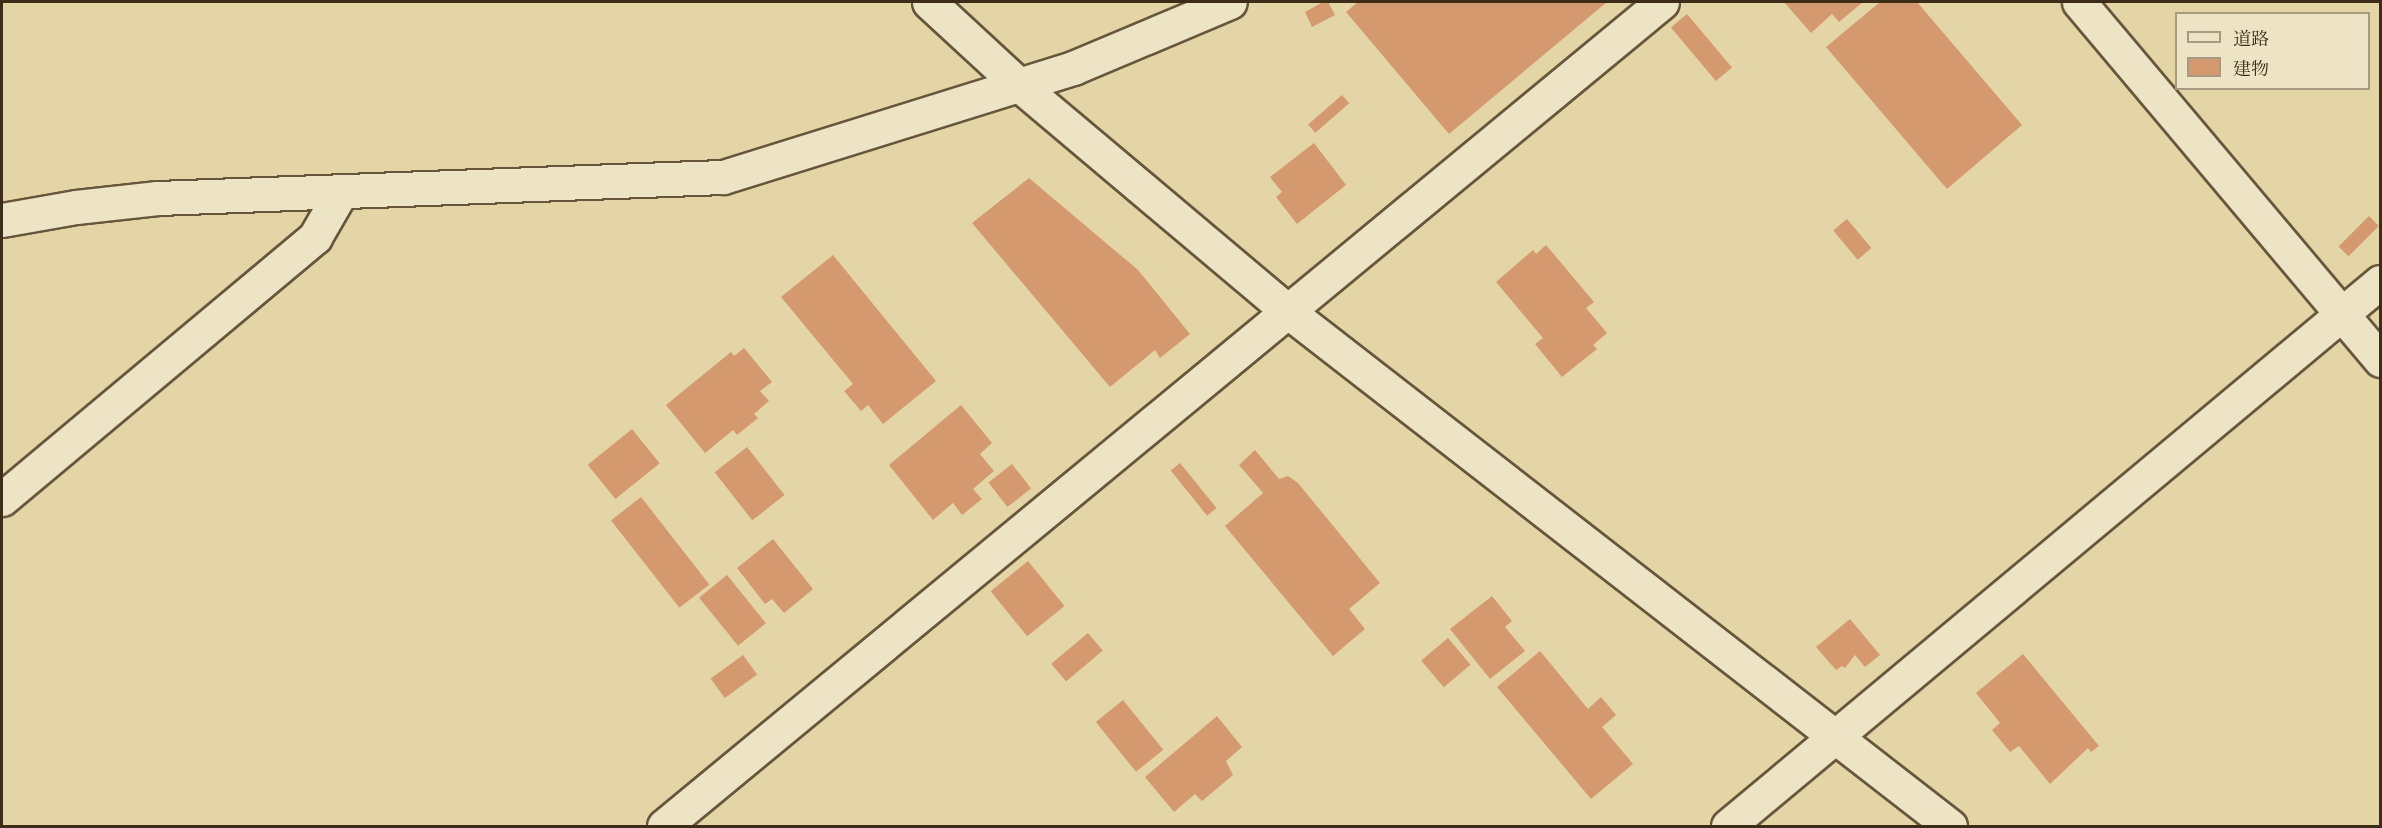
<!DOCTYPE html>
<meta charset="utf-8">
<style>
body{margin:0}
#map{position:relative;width:2382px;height:828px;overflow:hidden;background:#e4d5a7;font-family:"IM FELL Double Pica","Noto Serif JP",serif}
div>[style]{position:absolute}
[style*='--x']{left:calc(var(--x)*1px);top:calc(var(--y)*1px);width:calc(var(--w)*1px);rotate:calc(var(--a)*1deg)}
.building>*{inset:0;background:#d4996f;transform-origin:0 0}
.roads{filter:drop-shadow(2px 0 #67563c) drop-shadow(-2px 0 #67563c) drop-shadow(0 2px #67563c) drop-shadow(0 -2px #67563c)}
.street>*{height:33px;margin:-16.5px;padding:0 16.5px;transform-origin:16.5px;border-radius:16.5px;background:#ede4c6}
.secondary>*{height:33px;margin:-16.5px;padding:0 16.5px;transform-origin:16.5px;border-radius:16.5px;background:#ede4c6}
span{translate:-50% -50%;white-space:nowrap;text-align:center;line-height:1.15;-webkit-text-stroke:4.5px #ede4c6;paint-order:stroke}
.frame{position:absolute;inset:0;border:3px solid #3d2c18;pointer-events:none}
.legend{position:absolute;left:2175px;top:12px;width:195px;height:78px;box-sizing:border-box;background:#ede4c6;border:2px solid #a79a80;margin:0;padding:8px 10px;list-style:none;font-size:18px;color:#3d2c18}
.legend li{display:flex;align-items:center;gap:12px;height:30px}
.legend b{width:30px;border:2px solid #a79a80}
</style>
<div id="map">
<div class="building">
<div style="clip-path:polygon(1323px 2px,1328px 2px,1335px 15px,1312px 27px,1305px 12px)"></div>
<div style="clip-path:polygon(1358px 2px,1607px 2px,1449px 134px,1346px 12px)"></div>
<div style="clip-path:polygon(1784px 2px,1863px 2px,1839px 22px,1832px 14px,1811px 33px)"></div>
<div style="clip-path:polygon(1880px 2px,1917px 2px,2022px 125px,1947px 189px,1826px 47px)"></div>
<div style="left:1687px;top:14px;width:70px;height:21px;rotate:50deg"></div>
<div style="left:1342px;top:95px;width:11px;height:45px;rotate:49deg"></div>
<div style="clip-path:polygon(1314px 143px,1346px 185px,1297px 224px,1276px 197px,1282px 192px,1270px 177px)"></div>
<div style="clip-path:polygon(1029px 178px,1138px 270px,1190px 334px,1160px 358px,1155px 350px,1110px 387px,972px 223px)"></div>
<div style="left:2369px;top:216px;width:14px;height:43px;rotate:45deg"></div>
<div style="left:1847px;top:219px;width:38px;height:18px;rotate:50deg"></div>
<div style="clip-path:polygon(1546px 245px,1594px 302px,1586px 308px,1607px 333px,1593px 345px,1597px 349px,1562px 377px,1535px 344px,1543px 338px,1496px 282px,1533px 250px,1536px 254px)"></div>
<div style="clip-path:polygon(833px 255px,936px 381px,883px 424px,868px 405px,861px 411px,844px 391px,853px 384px,781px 297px)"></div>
<div style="clip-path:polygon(744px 348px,772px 382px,760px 391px,769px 401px,754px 414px,758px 418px,737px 435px,733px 430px,705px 453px,666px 405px,731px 352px,734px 356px)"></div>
<div style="clip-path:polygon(961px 405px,992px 443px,980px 454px,994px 471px,973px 489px,982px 499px,962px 515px,953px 503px,933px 520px,889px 465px)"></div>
<div style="left:632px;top:429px;width:44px;height:57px;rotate:51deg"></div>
<div style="left:747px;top:447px;width:61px;height:41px;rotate:52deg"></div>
<div style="clip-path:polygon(1255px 450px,1279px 479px,1288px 476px,1298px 483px,1380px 583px,1349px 609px,1365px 629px,1333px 656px,1225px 526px,1263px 493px,1239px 465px)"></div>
<div style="left:1180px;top:463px;width:58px;height:12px;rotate:51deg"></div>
<div style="left:1012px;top:464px;width:31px;height:30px;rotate:52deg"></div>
<div style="left:641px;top:497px;width:111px;height:38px;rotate:52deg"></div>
<div style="clip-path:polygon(773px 539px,813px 589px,784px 613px,772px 599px,765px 604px,737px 568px)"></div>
<div style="left:1028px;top:561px;width:58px;height:48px;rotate:51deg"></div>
<div style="left:727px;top:575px;width:62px;height:36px;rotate:51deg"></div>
<div style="clip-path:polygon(1492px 596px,1512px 621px,1505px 627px,1525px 651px,1490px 679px,1450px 629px)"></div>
<div style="clip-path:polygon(1850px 619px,1880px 655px,1865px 667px,1855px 655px,1845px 668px,1842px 666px,1836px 670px,1816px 647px)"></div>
<div style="left:1088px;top:633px;width:23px;height:48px;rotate:50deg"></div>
<div style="left:1448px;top:638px;width:35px;height:35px;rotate:50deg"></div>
<div style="clip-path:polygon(1540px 651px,1588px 709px,1601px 697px,1616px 715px,1602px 727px,1633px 764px,1591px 799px,1497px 687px)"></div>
<div style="clip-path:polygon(2023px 654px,2099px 746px,2091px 752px,2088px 748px,2050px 784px,2019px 746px,2010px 752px,1992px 730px,2000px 723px,1976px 693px)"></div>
<div style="left:743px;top:655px;width:24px;height:40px;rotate:54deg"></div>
<div style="left:1123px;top:700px;width:64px;height:35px;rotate:51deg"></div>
<div style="clip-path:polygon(1217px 716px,1242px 747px,1226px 761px,1233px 775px,1202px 801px,1195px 794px,1174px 812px,1145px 777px)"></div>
</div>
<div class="roads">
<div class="street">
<div style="--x:2079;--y:2;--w:468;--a:49.9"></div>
<div style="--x:2;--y:220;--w:75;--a:-10"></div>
<div style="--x:76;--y:207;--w:82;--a:-6.3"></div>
<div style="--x:158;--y:198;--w:565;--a:-2.13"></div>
<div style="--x:723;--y:177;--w:367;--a:-17.3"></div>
<div style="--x:1073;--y:68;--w:170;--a:-22.8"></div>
<div style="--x:2;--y:499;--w:408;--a:-39.9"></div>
<div style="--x:315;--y:237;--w:52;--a:-60"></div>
<div style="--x:664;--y:826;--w:1294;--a:-39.54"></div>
<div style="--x:1728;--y:826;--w:849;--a:-39.84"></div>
</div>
<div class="secondary">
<div style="--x:929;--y:2;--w:121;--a:42.7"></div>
<div style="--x:1018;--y:84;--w:351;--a:40.1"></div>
<div style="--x:1286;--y:310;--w:841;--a:37.85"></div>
</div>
</div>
<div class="frame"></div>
<ul class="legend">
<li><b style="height:8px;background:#ede4c6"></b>道路</li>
<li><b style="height:16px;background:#d4996f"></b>建物</li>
</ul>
</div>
